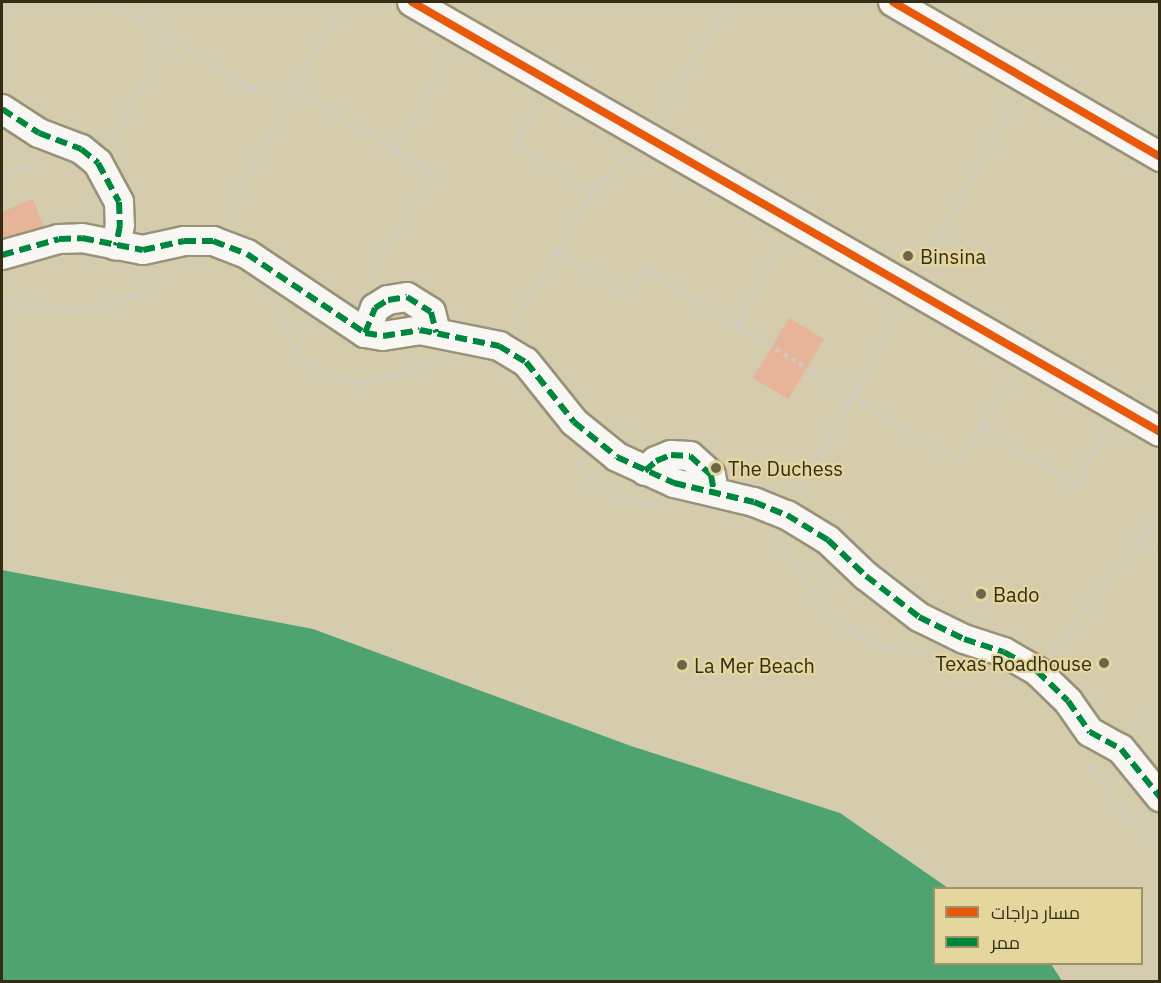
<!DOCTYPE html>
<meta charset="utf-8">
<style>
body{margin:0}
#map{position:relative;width:1161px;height:983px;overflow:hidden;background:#d5ccad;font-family:"IBM Plex Sans",Cairo,sans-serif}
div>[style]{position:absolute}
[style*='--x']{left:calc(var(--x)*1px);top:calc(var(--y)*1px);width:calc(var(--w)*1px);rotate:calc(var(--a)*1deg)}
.green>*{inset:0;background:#e7b499;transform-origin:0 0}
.water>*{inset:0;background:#4ea371}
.path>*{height:4px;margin-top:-2px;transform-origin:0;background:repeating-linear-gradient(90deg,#cdcac1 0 4.5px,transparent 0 9px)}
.roads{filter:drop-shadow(2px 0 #989279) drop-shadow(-2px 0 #989279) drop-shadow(0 2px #989279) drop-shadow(0 -2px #989279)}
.minor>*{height:28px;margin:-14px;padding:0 14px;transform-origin:14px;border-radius:14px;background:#f9f7f3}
.quiet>*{height:6px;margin-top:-3px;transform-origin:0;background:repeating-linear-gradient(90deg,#00873e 0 12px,transparent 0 18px)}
.cycleway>*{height:8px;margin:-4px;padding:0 4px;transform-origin:4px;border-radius:4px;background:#e8590c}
.dots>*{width:16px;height:16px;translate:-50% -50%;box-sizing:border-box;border:3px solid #e5d69d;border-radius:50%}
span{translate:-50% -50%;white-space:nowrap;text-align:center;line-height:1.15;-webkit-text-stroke:4.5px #e5d69d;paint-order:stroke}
.poi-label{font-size:20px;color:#332d16}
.left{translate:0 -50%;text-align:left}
.right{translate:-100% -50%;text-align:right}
.frame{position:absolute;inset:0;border:3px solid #332d16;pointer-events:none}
.legend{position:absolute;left:933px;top:887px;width:210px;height:78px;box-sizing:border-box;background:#e5d69d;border:2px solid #9e9267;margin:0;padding:8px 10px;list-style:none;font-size:18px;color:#332d16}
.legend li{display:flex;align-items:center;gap:12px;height:30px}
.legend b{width:30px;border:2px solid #9e9267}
</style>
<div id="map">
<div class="green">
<div style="clip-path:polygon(33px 199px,47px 235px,2px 255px,2px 212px)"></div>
<div style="left:789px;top:318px;width:41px;height:70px;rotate:31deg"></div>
</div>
<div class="water">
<div style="clip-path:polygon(2px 570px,313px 629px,631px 746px,840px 813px,948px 888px,934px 888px,934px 964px,1051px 964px,1062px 981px,2px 981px)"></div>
</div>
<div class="path">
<div style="--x:111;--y:2;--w:166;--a:31.7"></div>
<div style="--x:252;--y:89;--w:44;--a:0"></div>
<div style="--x:296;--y:89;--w:161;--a:31.5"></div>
<div style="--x:433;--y:173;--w:119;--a:121.3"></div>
<div style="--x:371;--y:275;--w:4;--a:34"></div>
<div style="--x:2;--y:19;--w:20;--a:-60"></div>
<div style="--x:142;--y:21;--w:22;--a:-60"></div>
<div style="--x:539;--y:107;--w:43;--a:122.6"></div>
<div style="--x:516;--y:143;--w:92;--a:33.9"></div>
<div style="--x:661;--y:113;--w:131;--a:-58.1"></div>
<div style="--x:112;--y:139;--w:116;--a:-60.1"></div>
<div style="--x:396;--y:151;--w:111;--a:-60.9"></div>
<div style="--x:2;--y:178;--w:40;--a:-22"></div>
<div style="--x:226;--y:217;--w:245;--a:-61.4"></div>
<div style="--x:557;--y:251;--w:86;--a:31.7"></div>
<div style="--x:630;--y:296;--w:31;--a:-59"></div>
<div style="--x:646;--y:269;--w:368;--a:31.7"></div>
<div style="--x:959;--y:462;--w:98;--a:-57.1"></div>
<div style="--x:925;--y:265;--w:183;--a:-61.3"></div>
<div style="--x:2;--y:302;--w:68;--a:6.7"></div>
<div style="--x:70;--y:310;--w:24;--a:-5"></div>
<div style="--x:94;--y:308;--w:43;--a:-17.6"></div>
<div style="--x:135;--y:295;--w:35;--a:-33"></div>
<div style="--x:275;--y:307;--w:47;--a:64.5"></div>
<div style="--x:295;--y:349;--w:25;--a:47"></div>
<div style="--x:312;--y:367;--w:26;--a:28"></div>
<div style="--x:335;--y:379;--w:25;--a:9"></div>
<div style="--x:360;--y:383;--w:80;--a:-14.6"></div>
<div style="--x:513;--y:323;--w:151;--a:-58.5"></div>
<div style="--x:592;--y:194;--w:52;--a:-45.8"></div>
<div style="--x:737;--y:325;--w:92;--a:-62"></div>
<div style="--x:981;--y:427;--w:110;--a:31.7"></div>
<div style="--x:1075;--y:485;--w:61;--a:-59.2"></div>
<div style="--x:630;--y:432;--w:15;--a:-62"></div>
<div style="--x:578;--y:463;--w:19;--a:55"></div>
<div style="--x:589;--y:479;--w:32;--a:34"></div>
<div style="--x:616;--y:497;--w:39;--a:13"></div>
<div style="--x:800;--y:491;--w:202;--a:-61"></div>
<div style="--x:1141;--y:541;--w:22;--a:32"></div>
<div style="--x:782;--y:547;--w:88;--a:52.9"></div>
<div style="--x:835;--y:617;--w:32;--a:36"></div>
<div style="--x:861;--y:636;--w:31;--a:22"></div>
<div style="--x:890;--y:648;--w:38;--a:9"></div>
<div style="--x:979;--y:616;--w:15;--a:-58"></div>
<div style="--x:1053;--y:651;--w:175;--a:-52.2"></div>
<div style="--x:1135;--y:726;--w:12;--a:-59"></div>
<div style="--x:1090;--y:765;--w:61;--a:55"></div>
<div style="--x:1125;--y:815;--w:46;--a:40.6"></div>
</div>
<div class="roads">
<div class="minor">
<div style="--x:412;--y:2;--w:863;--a:29.89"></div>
<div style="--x:893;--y:2;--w:309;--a:30.1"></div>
<div style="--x:2;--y:109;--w:44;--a:33"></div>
<div style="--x:39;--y:133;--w:45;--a:20.9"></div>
<div style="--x:81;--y:149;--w:22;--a:39"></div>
<div style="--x:98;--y:163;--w:44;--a:61.7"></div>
<div style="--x:119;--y:202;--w:23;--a:88"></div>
<div style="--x:120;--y:225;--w:21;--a:101"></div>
<div style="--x:2;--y:255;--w:59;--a:-15.7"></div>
<div style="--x:59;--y:239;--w:23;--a:-2"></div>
<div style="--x:82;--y:238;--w:62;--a:11.1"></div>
<div style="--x:143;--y:250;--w:42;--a:-12.4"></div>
<div style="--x:184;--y:241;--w:29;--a:0"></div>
<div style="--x:213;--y:241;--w:36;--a:21"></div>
<div style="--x:247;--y:254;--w:142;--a:33.8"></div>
<div style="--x:365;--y:333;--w:18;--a:9"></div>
<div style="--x:383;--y:336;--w:37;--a:-9"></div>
<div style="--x:420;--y:330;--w:81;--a:11.4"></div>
<div style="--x:499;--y:346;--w:31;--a:31"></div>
<div style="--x:526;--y:362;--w:77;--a:51.3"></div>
<div style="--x:574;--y:422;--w:55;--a:39.1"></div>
<div style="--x:617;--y:457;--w:63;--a:24.5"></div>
<div style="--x:674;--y:483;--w:82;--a:13.4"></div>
<div style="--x:754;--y:502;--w:35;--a:22"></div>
<div style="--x:787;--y:515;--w:48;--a:31.4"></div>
<div style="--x:828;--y:540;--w:52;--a:43.5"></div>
<div style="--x:866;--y:576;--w:67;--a:37.7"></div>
<div style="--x:919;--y:617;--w:50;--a:26.1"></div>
<div style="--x:964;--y:639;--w:42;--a:18"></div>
<div style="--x:1004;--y:652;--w:38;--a:30"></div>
<div style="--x:1037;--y:671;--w:43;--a:44.1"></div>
<div style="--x:1068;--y:701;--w:38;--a:55"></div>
<div style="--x:1090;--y:732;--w:35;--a:29"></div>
<div style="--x:1121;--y:749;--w:62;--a:50.9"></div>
<div style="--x:365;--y:333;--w:27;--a:-68"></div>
<div style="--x:375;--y:308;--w:15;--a:-32"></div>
<div style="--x:388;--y:300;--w:19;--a:-9"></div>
<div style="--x:407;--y:297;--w:28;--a:32"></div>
<div style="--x:431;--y:312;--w:21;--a:76"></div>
<div style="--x:645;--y:471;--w:15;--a:-42"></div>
<div style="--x:656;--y:461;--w:16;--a:-22"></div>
<div style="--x:671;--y:455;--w:19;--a:3"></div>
<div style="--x:690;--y:456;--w:28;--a:42"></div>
<div style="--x:711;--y:475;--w:17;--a:80"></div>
</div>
</div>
<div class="quiet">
<div style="--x:2;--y:109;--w:44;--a:33"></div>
<div style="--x:39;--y:133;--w:45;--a:20.9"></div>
<div style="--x:81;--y:149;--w:22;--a:39"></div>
<div style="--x:98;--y:163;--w:44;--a:61.7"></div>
<div style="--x:119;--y:202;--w:23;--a:88"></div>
<div style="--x:120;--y:225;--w:21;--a:101"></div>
<div style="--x:2;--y:255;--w:59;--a:-15.7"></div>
<div style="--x:59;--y:239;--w:23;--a:-2"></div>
<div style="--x:82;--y:238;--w:62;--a:11.1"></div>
<div style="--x:143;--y:250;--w:42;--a:-12.4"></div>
<div style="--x:184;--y:241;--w:29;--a:0"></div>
<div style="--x:213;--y:241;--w:36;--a:21"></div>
<div style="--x:247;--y:254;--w:142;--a:33.8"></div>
<div style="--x:365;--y:333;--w:18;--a:9"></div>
<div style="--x:383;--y:336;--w:37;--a:-9"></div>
<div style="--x:420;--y:330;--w:81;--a:11.4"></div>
<div style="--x:499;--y:346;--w:31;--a:31"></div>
<div style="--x:526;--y:362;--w:77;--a:51.3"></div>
<div style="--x:574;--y:422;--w:55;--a:39.1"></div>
<div style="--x:617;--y:457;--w:63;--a:24.5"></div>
<div style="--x:674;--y:483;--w:82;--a:13.4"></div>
<div style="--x:754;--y:502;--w:35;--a:22"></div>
<div style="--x:787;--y:515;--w:48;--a:31.4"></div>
<div style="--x:828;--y:540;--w:52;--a:43.5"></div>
<div style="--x:866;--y:576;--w:67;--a:37.7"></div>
<div style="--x:919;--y:617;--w:50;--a:26.1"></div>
<div style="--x:964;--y:639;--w:42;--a:18"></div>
<div style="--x:1004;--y:652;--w:38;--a:30"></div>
<div style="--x:1037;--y:671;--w:43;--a:44.1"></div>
<div style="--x:1068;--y:701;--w:38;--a:55"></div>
<div style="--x:1090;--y:732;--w:35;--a:29"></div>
<div style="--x:1121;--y:749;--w:62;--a:50.9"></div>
<div style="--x:365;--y:333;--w:27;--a:-68"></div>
<div style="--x:375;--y:308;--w:15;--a:-32"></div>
<div style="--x:388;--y:300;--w:19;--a:-9"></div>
<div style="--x:407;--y:297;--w:28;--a:32"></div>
<div style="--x:431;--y:312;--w:21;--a:76"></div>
<div style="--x:645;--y:471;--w:15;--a:-42"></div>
<div style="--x:656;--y:461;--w:16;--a:-22"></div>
<div style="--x:671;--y:455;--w:19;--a:3"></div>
<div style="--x:690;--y:456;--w:28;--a:42"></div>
<div style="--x:711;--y:475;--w:17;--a:80"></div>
</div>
<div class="cycleway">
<div style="--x:412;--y:2;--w:863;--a:29.89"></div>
<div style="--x:893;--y:2;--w:309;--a:30.1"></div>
</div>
<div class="dots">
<div style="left:908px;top:256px;background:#6c654b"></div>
<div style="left:716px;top:468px;background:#6c654b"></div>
<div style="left:981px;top:594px;background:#6c654b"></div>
<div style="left:1104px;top:663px;background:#6c654b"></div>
<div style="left:682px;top:665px;background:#6c654b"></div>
</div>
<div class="poi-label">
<span class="left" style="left:920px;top:256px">Binsina</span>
<span class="left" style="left:728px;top:468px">The Duchess</span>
<span class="left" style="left:993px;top:594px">Bado</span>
<span class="right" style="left:1092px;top:663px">Texas Roadhouse</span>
<span class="left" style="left:694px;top:665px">La Mer Beach</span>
</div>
<div class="frame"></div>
<ul class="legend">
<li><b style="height:8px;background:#e8590c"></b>مسار دراجات</li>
<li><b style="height:8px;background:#00873e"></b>ممر</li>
</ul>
</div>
